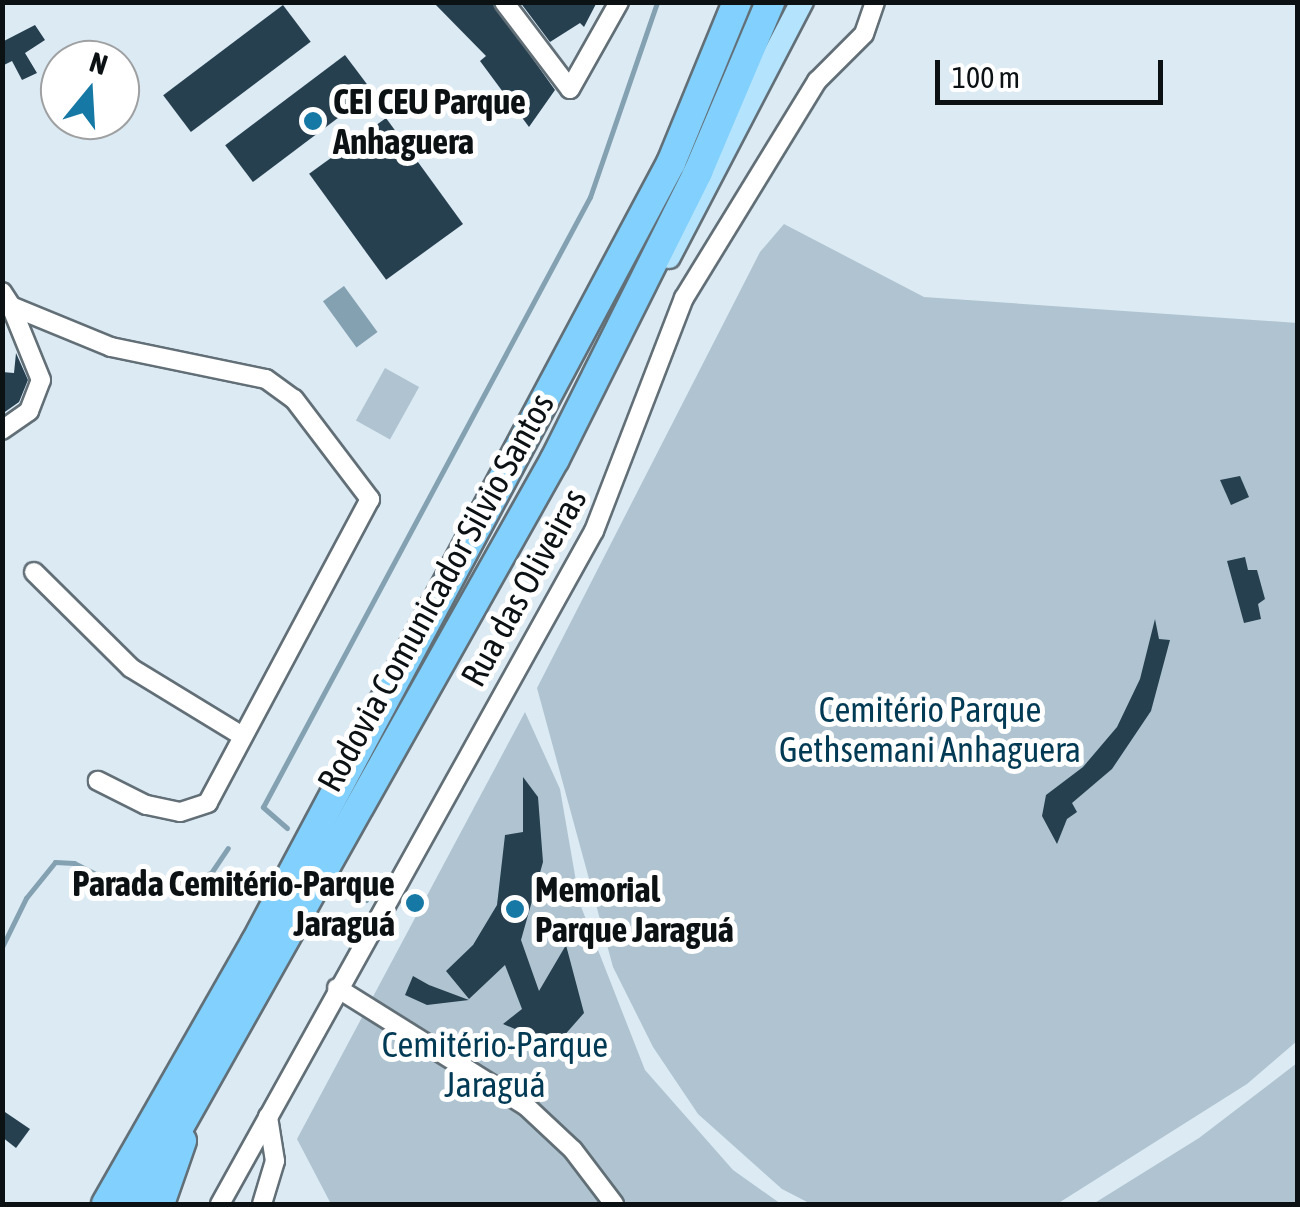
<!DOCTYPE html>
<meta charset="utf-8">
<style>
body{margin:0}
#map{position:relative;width:1300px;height:1207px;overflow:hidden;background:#dceaf4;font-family:"Asap Condensed",sans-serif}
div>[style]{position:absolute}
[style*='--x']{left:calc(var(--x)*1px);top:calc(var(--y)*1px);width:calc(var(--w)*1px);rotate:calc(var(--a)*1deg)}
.green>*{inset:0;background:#afc4d0;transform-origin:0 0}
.water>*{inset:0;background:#84a1b2;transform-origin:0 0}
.stream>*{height:5px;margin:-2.5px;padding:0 2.5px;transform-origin:2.5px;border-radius:2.5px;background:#84a1b2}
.building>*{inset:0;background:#264050;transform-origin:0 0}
.roads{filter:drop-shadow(2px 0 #626f77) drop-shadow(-2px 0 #626f77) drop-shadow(0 2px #626f77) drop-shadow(0 -2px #626f77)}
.minor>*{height:18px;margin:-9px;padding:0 9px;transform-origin:9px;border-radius:9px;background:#fff}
.major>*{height:22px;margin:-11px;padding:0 11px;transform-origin:11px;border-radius:11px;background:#b4e3fe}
.highway>*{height:28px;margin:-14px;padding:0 14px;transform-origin:14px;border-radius:14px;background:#82d0fd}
.dots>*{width:28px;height:28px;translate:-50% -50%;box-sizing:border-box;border:5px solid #fff;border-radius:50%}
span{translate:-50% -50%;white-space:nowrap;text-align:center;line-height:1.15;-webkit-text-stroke:10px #fff;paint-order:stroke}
.poi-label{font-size:35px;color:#0c1114;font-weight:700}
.left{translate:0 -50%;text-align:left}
.right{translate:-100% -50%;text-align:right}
.street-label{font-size:35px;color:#0c1114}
.park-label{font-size:35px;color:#003a54}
.frame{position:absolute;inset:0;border:5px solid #0c1114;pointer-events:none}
.north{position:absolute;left:40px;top:40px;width:100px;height:100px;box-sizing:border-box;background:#fff;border:2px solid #9ea0a1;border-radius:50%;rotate:18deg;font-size:28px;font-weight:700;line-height:40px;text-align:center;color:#0c1114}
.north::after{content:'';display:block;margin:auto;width:35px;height:45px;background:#1678a5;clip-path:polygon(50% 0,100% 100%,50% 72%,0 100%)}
.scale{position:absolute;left:935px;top:60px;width:228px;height:45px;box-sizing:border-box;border:5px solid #0c1114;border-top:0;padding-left:12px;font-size:30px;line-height:35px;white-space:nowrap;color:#0c1114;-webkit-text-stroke:8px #fff;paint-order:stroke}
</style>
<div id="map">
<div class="green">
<div style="clip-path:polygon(784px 224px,924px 297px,1297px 323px,1297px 1041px,1247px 1084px,1057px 1204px,811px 1204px,782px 1189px,698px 1114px,653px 1047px,613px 967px,537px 688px,760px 252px)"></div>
<div style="left:385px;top:368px;width:39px;height:60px;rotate:29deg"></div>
<div style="clip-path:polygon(525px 712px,560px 789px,580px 904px,645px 1070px,733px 1170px,781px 1204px,331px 1204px,297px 1139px)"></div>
<div style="clip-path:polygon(1297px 1063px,1297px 1204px,1093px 1204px,1199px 1138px)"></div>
</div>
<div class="water">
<div style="left:344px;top:286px;width:57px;height:26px;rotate:54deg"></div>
</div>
<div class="stream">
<div style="--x:287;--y:828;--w:32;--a:-139"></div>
<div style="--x:263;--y:807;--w:692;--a:-61.81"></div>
<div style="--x:590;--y:197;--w:206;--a:-71"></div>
<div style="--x:350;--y:885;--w:22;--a:43"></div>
<div style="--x:2;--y:947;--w:55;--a:-63.9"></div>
<div style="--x:26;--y:898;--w:46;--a:-51.1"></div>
<div style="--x:55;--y:862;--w:19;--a:3"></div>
<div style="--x:74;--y:863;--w:38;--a:27"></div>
<div style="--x:108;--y:880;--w:69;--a:3.3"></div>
<div style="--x:177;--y:884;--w:36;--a:-18"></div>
<div style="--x:211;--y:873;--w:30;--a:-56"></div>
</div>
<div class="building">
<div style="clip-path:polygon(433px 2px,492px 2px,555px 90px,529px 127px,480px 61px,486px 56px)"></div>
<div style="clip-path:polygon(520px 2px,597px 2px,584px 27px,580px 23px,550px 42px)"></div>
<div style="left:283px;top:5px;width:46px;height:150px;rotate:53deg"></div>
<div style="clip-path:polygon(35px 25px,45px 40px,25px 53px,37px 73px,22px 80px,12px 61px,2px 66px,2px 42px)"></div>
<div style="left:345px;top:55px;width:46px;height:150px;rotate:53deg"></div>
<div style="left:386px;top:118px;width:131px;height:95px;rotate:54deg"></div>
<div style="clip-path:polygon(16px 353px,28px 380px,19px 402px,2px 414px,2px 372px,14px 373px)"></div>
<div style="clip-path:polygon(1240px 476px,1249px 497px,1231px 505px,1220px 480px)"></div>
<div style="clip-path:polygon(1245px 557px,1248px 570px,1257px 570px,1265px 599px,1258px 604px,1261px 619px,1244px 623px,1227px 561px)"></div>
<div style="clip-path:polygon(1155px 619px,1159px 639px,1170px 640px,1151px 711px,1112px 769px,1072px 803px,1077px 812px,1067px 819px,1057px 844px,1042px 816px,1046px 795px,1083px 767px,1117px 727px,1140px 679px)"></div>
<div style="clip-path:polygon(523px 777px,538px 797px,543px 862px,521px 940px,539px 991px,566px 945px,584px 1013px,555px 1046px,503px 1024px,522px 1009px,505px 965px,469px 999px,446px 971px,473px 945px,497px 905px,505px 835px,523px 832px)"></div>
<div style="clip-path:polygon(413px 976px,429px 985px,469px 1000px,427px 1005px,405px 995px)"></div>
<div style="clip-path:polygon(2px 1110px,30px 1129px,16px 1148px,2px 1137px)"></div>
</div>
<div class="roads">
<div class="minor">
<div style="--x:504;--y:2;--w:109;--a:52.8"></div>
<div style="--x:570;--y:89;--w:100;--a:-60.6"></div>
<div style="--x:2;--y:292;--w:17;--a:57"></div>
<div style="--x:11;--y:306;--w:108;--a:22.3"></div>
<div style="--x:111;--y:347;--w:158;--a:11.7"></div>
<div style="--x:266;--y:379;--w:34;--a:36"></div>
<div style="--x:294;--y:399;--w:126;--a:52.8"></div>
<div style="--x:370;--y:499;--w:344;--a:118.1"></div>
<div style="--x:208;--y:803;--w:29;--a:162"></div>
<div style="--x:180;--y:812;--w:35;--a:-168"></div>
<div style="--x:146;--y:805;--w:54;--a:-153.4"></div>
<div style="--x:2;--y:430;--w:33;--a:-35"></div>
<div style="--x:29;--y:411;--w:33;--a:-69"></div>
<div style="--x:41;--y:380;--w:80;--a:-112.1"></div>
<div style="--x:34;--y:572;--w:136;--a:44.7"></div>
<div style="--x:131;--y:668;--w:127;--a:31.4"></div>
<div style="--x:337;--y:988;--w:223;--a:32"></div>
<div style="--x:526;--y:1106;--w:64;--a:43.1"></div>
<div style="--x:573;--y:1150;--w:68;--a:52.8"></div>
<div style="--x:220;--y:1204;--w:770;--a:-60.94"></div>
<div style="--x:594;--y:531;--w:250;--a:-68.9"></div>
<div style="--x:684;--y:298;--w:255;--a:-58.5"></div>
<div style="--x:817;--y:81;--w:66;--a:-45"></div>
<div style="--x:864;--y:34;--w:34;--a:-71"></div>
<div style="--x:262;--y:1204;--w:45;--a:-73.2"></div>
<div style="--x:275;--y:1161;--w:45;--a:-99"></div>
</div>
<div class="major">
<div style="--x:669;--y:257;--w:288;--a:-62.5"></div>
</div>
<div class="highway">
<div style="--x:106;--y:1204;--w:301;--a:-60.3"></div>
<div style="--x:255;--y:943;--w:884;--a:-61.93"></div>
<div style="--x:671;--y:163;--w:174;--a:-67.7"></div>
<div style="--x:136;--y:1204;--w:855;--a:-60.65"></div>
<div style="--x:555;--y:459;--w:321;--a:-63.5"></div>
<div style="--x:698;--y:172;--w:185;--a:-67"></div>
<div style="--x:160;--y:1204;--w:67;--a:-70.8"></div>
</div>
</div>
<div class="dots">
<div style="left:313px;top:121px;background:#1678a5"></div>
<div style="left:415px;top:903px;background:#1678a5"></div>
<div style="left:515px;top:909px;background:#1678a5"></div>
</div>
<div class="poi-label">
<span class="left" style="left:333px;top:121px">CEI CEU Parque<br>Anhaguera</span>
<span class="right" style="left:395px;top:903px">Parada Cemitério-Parque<br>Jaraguá</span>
<span class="left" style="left:535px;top:909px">Memorial<br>Parque Jaraguá</span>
</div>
<div class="street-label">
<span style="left:523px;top:587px;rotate:-61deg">Rua das Oliveiras</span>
<span style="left:435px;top:592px;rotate:-61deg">Rodovia Comunicador Silvio Santos</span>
</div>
<div class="park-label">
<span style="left:930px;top:729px">Cemitério Parque<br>Gethsemani Anhaguera</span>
<span style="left:495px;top:1064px">Cemitério-Parque<br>Jaraguá</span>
</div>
<div class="frame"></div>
<div class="north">N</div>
<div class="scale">100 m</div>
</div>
